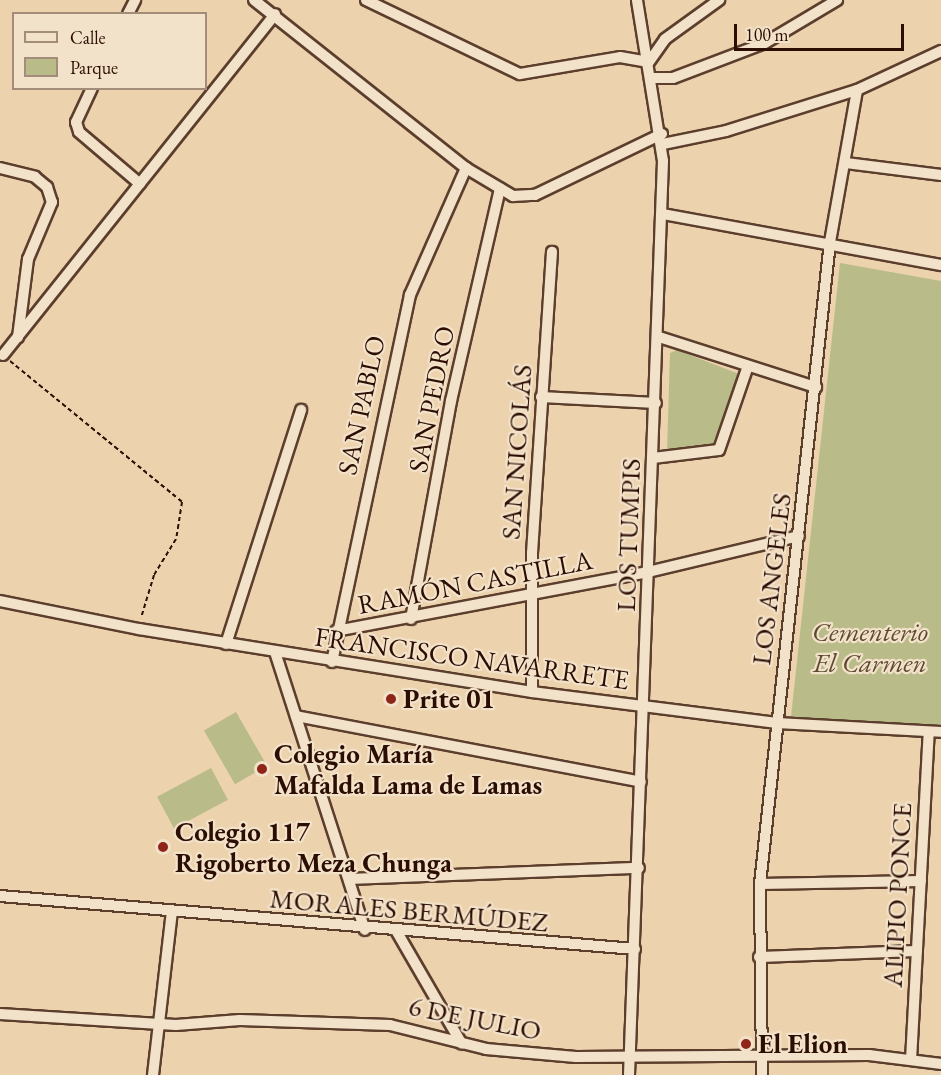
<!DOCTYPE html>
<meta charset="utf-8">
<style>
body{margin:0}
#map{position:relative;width:941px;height:1075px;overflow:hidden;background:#ecd2ad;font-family:"EB Garamond",serif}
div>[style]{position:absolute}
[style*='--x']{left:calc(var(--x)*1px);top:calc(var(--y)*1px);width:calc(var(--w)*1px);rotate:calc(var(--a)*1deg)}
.green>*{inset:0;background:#b9bb89;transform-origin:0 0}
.path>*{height:2px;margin-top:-1px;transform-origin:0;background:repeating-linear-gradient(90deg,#2c0d02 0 4.5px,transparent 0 7.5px)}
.roads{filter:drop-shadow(2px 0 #5c3e2d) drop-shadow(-2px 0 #5c3e2d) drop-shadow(0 2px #5c3e2d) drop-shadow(0 -2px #5c3e2d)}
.minor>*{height:10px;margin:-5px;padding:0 5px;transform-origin:5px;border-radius:5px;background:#f3e2ca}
.dots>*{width:16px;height:16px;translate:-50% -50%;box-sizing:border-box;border:3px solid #f3e2ca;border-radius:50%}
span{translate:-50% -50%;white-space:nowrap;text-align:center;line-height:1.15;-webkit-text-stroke:4.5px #f3e2ca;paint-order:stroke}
.street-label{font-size:27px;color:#2c0d02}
.park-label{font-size:27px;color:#5d4a31;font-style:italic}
.poi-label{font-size:27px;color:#2c0d02;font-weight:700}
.left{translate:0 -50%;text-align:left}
.legend{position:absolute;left:12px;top:12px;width:195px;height:78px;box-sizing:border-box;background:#f3e2ca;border:2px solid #a38d7a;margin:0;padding:8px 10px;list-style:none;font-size:18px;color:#2c0d02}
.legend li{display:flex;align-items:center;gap:12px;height:30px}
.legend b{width:30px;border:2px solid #a38d7a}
.scale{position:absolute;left:734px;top:24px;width:170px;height:27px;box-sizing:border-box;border:3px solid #2c0d02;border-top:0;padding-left:8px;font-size:18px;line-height:21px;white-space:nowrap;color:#2c0d02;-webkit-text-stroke:4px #f3e2ca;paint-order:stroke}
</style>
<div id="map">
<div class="green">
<div style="clip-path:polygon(840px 263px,941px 281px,941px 725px,791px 717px)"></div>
<div style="clip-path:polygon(677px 350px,739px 374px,713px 448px,667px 453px,670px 353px)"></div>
<div style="left:236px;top:712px;width:62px;height:37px;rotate:60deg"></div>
<div style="left:211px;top:768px;width:36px;height:61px;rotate:62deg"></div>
</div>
<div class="path">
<div style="--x:10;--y:361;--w:222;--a:39.3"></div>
<div style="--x:182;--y:502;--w:37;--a:99"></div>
<div style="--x:176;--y:539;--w:42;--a:121.4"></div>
<div style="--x:154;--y:575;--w:45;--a:106.8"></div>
</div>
<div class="roads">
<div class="minor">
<div style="--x:254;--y:0;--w:270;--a:38.4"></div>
<div style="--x:466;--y:168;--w:55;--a:30.8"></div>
<div style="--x:513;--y:196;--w:22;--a:-3"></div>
<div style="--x:535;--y:195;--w:141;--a:-25.7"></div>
<div style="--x:366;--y:0;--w:171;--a:25.7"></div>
<div style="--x:520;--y:74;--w:101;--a:-9.6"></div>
<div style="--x:620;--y:57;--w:29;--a:10"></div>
<div style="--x:649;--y:62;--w:28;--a:-55"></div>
<div style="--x:665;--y:39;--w:67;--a:-35.8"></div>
<div style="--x:128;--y:14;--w:16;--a:-63"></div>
<div style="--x:653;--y:78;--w:20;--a:0"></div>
<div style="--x:673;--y:78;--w:98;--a:-20.8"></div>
<div style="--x:765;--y:43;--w:84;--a:-30.8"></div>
<div style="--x:92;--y:88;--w:38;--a:115"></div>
<div style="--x:76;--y:122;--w:10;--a:73"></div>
<div style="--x:79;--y:132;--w:80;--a:40.4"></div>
<div style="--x:663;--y:144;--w:64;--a:-11.7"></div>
<div style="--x:726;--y:131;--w:137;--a:-17.4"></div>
<div style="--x:857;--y:90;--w:93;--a:-24.9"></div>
<div style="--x:846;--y:163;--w:96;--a:7.2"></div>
<div style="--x:0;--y:168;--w:36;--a:14"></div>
<div style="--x:35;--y:177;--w:16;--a:40"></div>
<div style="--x:47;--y:187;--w:16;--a:72"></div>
<div style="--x:52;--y:202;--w:62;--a:112.8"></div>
<div style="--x:28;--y:259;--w:79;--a:97.3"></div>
<div style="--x:663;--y:214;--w:283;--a:10.4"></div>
<div style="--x:659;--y:337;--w:165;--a:17.7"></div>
<div style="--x:3;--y:355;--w:436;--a:-51.4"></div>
<div style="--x:541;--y:397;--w:115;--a:3"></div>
<div style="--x:653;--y:458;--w:66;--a:-6.9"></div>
<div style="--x:719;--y:450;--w:89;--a:-71"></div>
<div style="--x:0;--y:601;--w:142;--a:11.4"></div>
<div style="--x:139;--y:629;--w:398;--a:9.1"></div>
<div style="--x:532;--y:692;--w:247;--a:7.2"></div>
<div style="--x:777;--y:723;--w:164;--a:3.1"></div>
<div style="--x:411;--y:619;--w:222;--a:-79.6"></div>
<div style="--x:451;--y:401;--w:218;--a:-77"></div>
<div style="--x:336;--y:631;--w:318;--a:-10.7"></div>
<div style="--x:648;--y:572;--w:155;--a:-13.4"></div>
<div style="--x:226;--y:644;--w:246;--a:-72.2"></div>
<div style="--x:275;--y:652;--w:292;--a:72.1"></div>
<div style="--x:332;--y:662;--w:375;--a:-78"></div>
<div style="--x:410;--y:295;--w:139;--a:-66.2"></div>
<div style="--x:532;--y:692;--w:139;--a:-90"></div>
<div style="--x:532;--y:553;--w:302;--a:-86.2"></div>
<div style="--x:296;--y:716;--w:351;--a:10.8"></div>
<div style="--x:349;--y:879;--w:290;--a:-2.2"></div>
<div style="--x:760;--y:884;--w:161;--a:-1.1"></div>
<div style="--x:0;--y:896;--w:637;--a:4.77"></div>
<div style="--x:397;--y:932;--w:129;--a:59.9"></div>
<div style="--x:759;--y:957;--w:158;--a:-2.2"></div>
<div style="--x:0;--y:1014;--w:176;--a:3.6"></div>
<div style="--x:176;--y:1025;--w:64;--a:-4.5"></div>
<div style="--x:240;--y:1020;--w:150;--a:1.9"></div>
<div style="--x:390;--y:1025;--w:99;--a:14"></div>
<div style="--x:486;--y:1049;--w:90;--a:5.1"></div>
<div style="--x:576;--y:1057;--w:293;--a:-0.4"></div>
<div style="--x:869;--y:1055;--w:73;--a:7.1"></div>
<div style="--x:911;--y:1060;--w:328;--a:-86.9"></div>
<div style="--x:153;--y:1075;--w:165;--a:-83.4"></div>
<div style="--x:629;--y:1075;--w:915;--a:-87.87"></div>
<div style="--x:663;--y:161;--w:163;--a:-99.2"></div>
<div style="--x:762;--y:1075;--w:191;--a:-90.6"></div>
<div style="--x:760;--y:884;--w:646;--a:-83.78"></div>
<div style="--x:830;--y:242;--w:154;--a:-79.9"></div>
</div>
</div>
<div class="dots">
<div style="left:391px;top:699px;background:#8f2418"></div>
<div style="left:262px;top:769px;background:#8f2418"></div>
<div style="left:163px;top:847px;background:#8f2418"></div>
<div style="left:746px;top:1044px;background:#8f2418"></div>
</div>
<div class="street-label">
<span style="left:431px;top:399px;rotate:-79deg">SAN PEDRO</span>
<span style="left:361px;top:405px;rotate:-78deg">SAN PABLO</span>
<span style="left:516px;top:452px;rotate:-86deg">SAN NICOLÁS</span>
<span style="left:628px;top:535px;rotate:-88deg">LOS TUMPIS</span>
<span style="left:771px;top:579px;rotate:-83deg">LOS ANGELES</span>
<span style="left:475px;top:582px;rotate:-11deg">RAMÓN CASTILLA</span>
<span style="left:472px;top:658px;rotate:8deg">FRANCISCO NAVARRETE</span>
<span style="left:897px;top:895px;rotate:-87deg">ALIPIO PONCE</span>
<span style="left:409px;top:910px;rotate:5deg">MORALES BERMÚDEZ</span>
<span style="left:475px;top:1018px;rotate:11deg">6 DE JULIO</span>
</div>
<div class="park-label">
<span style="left:870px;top:647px">Cementerio<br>El Carmen</span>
</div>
<div class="poi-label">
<span class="left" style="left:403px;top:699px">Prite 01</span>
<span class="left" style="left:274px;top:769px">Colegio María<br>Mafalda Lama de Lamas</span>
<span class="left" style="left:175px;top:847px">Colegio 117<br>Rigoberto Meza Chunga</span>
<span class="left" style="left:758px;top:1044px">El Elion</span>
</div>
<ul class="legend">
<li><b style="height:8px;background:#f3e2ca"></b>Calle</li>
<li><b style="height:16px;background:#b9bb89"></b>Parque</li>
</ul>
<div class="scale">100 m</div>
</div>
